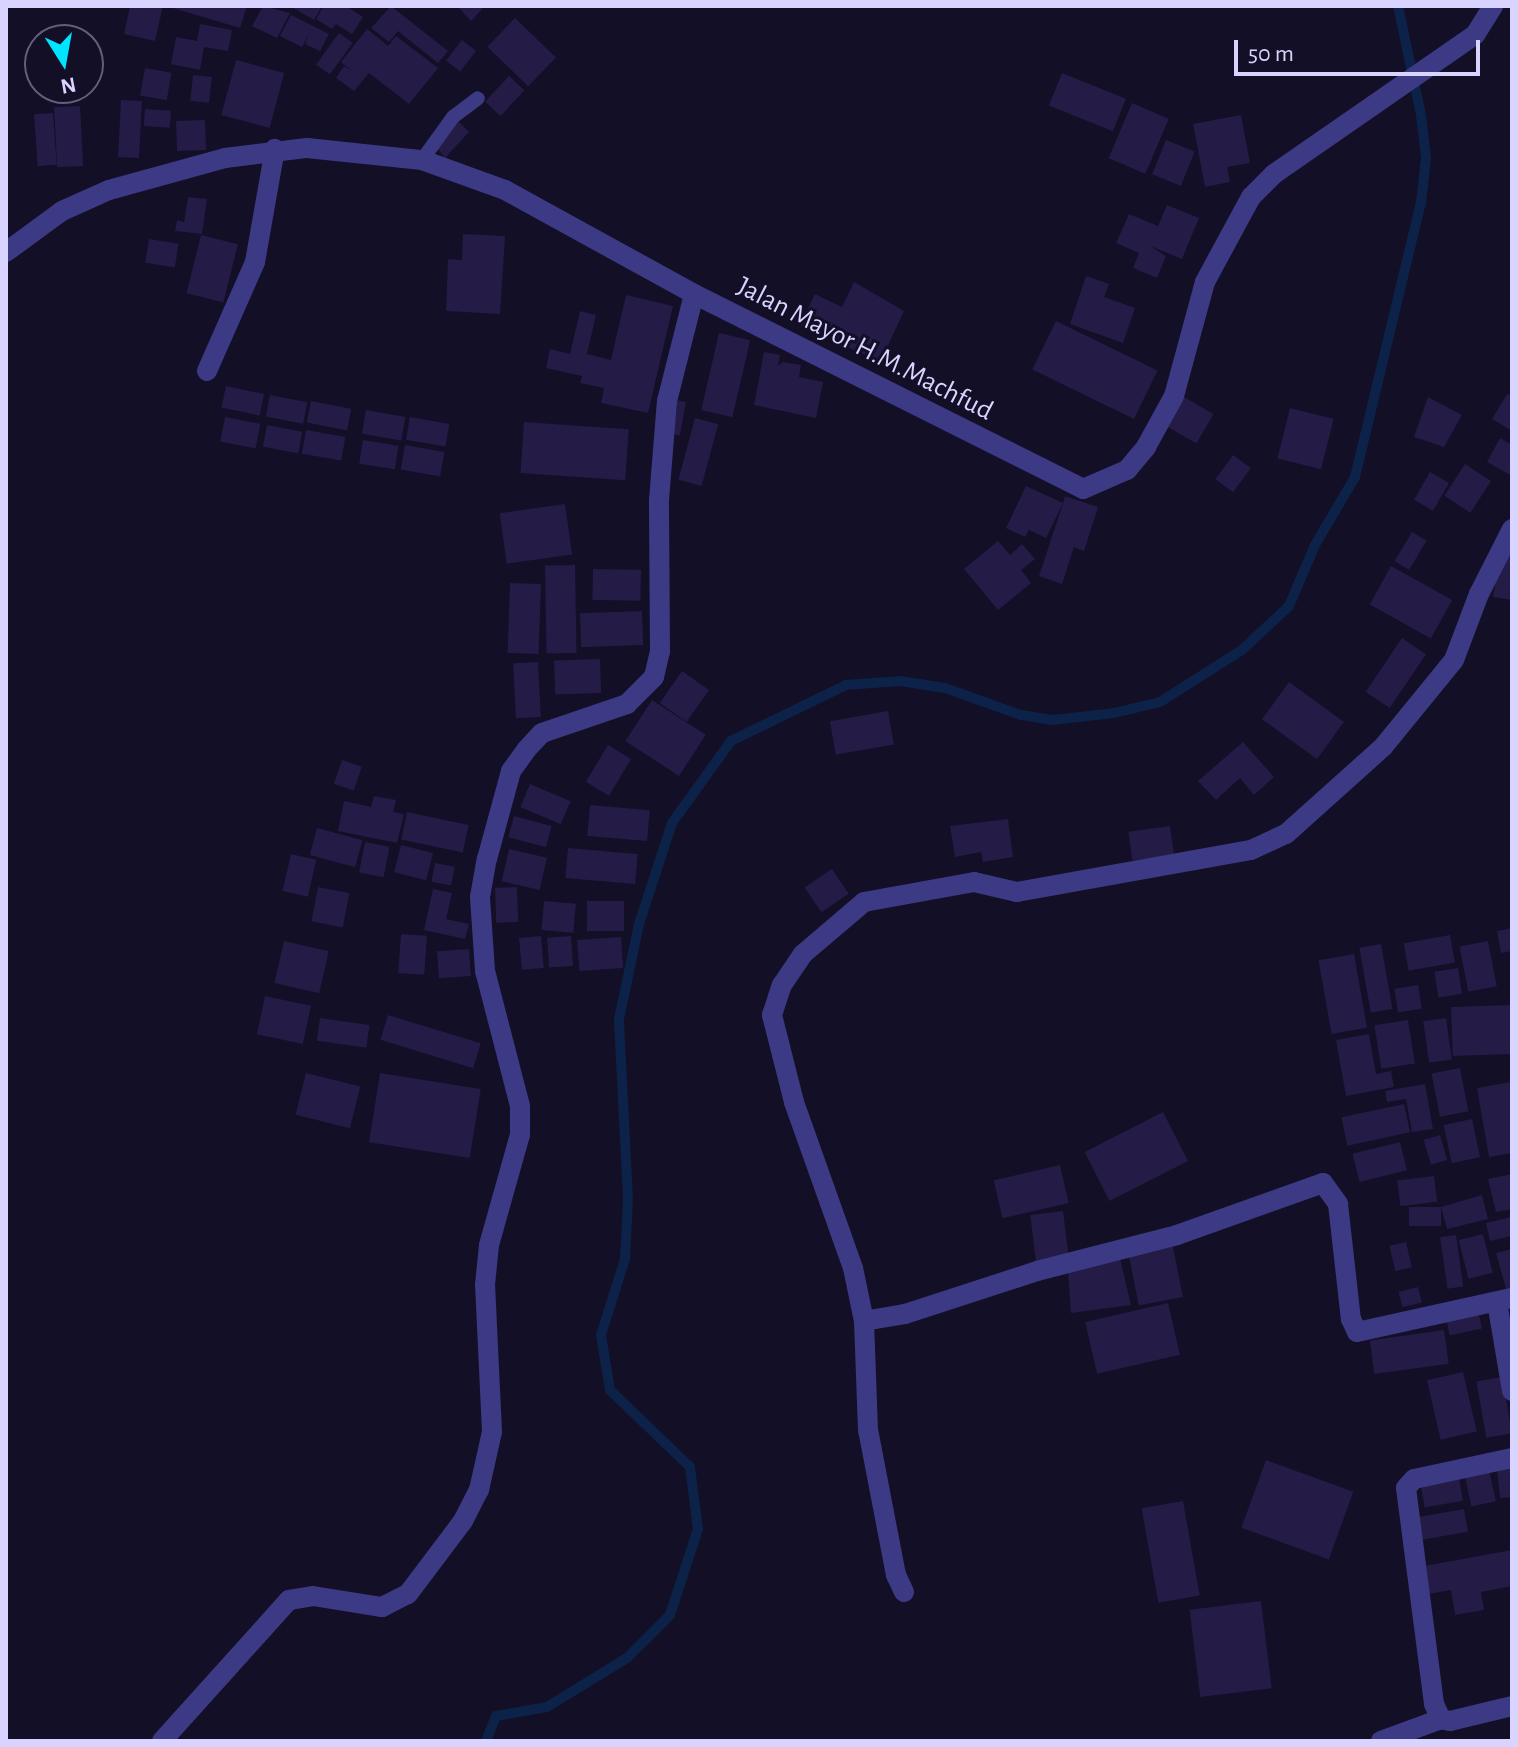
<!DOCTYPE html>
<style>
body{margin:0}
#map{position:relative;width:1518px;height:1747px;overflow:hidden;background:#130f26;font-family:"Alegreya Sans",sans-serif}
div>[style]{position:absolute}
[style*='--x']{left:calc(var(--x)*1px);top:calc(var(--y)*1px);width:calc(var(--w)*1px);rotate:calc(var(--a)*1deg)}
.stream>*{height:10px;margin:-5px;padding:0 5px;transform-origin:5px;border-radius:5px;background:#0c2248}
.building>*{inset:0;background:#241b47;transform-origin:0 0}
.service>*{height:14px;margin:-7px;padding:0 7px;transform-origin:7px;border-radius:7px;background:#3d3a85}
.minor>*{height:20px;margin:-10px;padding:0 10px;transform-origin:10px;border-radius:10px;background:#3d3a85}
span{translate:-50% -50%;white-space:nowrap;text-align:center;line-height:1.15;-webkit-text-stroke:6px #130f26;paint-order:stroke}
.street-label{font-size:28px;color:#d9d4ff}
.frame{position:absolute;inset:0;border:8px solid #d9d4ff;pointer-events:none}
.north{position:absolute;left:24px;top:24px;width:80px;height:80px;box-sizing:border-box;background:#130f26;border:2px solid #625e7d;border-radius:50%;rotate:169deg;font-size:22px;font-weight:700;line-height:32px;text-align:center;color:#d9d4ff}
.north::after{content:'';display:block;margin:auto;width:28px;height:36px;background:#00e5ff;clip-path:polygon(50% 0,100% 100%,50% 72%,0 100%)}
.scale{position:absolute;left:1234px;top:40px;width:246px;height:36px;box-sizing:border-box;border:4px solid #d9d4ff;border-top:0;padding-left:10px;font-size:24px;line-height:28px;white-space:nowrap;color:#d9d4ff;-webkit-text-stroke:6px #130f26;paint-order:stroke}
</style>
<div id="map">
<div class="stream">
<div style="--x:486;--y:1741;--w:27;--a:-68"></div>
<div style="--x:496;--y:1716;--w:52;--a:-10"></div>
<div style="--x:547;--y:1707;--w:94;--a:-31.5"></div>
<div style="--x:627;--y:1658;--w:61;--a:-45"></div>
<div style="--x:670;--y:1615;--w:90;--a:-72"></div>
<div style="--x:698;--y:1529;--w:63;--a:-97.4"></div>
<div style="--x:690;--y:1467;--w:111;--a:-136.1"></div>
<div style="--x:610;--y:1390;--w:56;--a:-99.3"></div>
<div style="--x:601;--y:1335;--w:80;--a:-72.5"></div>
<div style="--x:625;--y:1259;--w:60;--a:-87.1"></div>
<div style="--x:628;--y:1199;--w:180;--a:-92.9"></div>
<div style="--x:619;--y:1019;--w:97;--a:-78.1"></div>
<div style="--x:639;--y:924;--w:106;--a:-71.9"></div>
<div style="--x:672;--y:823;--w:101;--a:-54.3"></div>
<div style="--x:731;--y:741;--w:128;--a:-26"></div>
<div style="--x:846;--y:685;--w:54;--a:-4.2"></div>
<div style="--x:900;--y:681;--w:46;--a:8.8"></div>
<div style="--x:945;--y:688;--w:81;--a:19.6"></div>
<div style="--x:1021;--y:715;--w:32;--a:9"></div>
<div style="--x:1053;--y:720;--w:61;--a:-6.5"></div>
<div style="--x:1114;--y:713;--w:47;--a:-13.4"></div>
<div style="--x:1160;--y:702;--w:97;--a:-32.4"></div>
<div style="--x:1242;--y:650;--w:64;--a:-43.1"></div>
<div style="--x:1289;--y:606;--w:66;--a:-66.9"></div>
<div style="--x:1315;--y:545;--w:79;--a:-59.5"></div>
<div style="--x:1355;--y:477;--w:282;--a:-76.5"></div>
<div style="--x:1421;--y:203;--w:45;--a:-83.7"></div>
<div style="--x:1426;--y:158;--w:43;--a:-96.6"></div>
<div style="--x:1421;--y:115;--w:111;--a:-101.9"></div>
</div>
<div class="building">
<div style="clip-path:polygon(130px 6px,163px 6px,155px 41px,124px 34px)"></div>
<div style="clip-path:polygon(166px 6px,247px 6px,240px 28px)"></div>
<div style="clip-path:polygon(263px 6px,290px 13px,277px 38px,252px 26px)"></div>
<div style="clip-path:polygon(290px 6px,322px 6px,314px 20px)"></div>
<div style="clip-path:polygon(324px 6px,346px 6px,363px 17px,352px 34px,336px 24px,332px 29px,316px 19px)"></div>
<div style="clip-path:polygon(391px 6px,448px 51px,438px 63px,398px 31px,389px 42px,371px 28px)"></div>
<div style="clip-path:polygon(457px 6px,485px 6px,471px 21px)"></div>
<div style="clip-path:polygon(291px 15px,329px 34px,320px 51px,305px 44px,309px 34px,302px 47px,280px 36px)"></div>
<div style="left:515px;top:18px;width:57px;height:40px;rotate:44deg"></div>
<div style="clip-path:polygon(200px 24px,232px 30px,228px 51px,204px 47px,200px 70px,171px 64px,176px 37px,197px 41px)"></div>
<div style="clip-path:polygon(367px 29px,388px 46px,396px 36px,438px 68px,409px 104px,369px 73px,354px 91px,336px 78px,344px 66px,352px 71px,341px 62px)"></div>
<div style="left:339px;top:33px;width:17px;height:39px;rotate:36deg"></div>
<div style="left:462px;top:40px;width:18px;height:26px;rotate:38deg"></div>
<div style="left:236px;top:60px;width:50px;height:57px;rotate:15deg"></div>
<div style="left:145px;top:68px;width:27px;height:28px;rotate:10deg"></div>
<div style="left:1062px;top:73px;width:69px;height:35px;rotate:22deg"></div>
<div style="left:193px;top:75px;width:19px;height:26px;rotate:6deg"></div>
<div style="left:509px;top:76px;width:21px;height:35px;rotate:43deg"></div>
<div style="left:121px;top:100px;width:21px;height:57px;rotate:3deg"></div>
<div style="left:1132px;top:103px;width:40px;height:60px;rotate:23deg"></div>
<div style="left:80px;top:106px;width:60px;height:26px;rotate:87deg"></div>
<div style="left:145px;top:109px;width:26px;height:17px;rotate:4deg"></div>
<div style="left:53px;top:113px;width:52px;height:19px;rotate:86deg"></div>
<div style="clip-path:polygon(1241px 115px,1250px 163px,1227px 167px,1230px 182px,1205px 187px,1193px 124px)"></div>
<div style="clip-path:polygon(455px 118px,469px 132px,445px 158px,434px 144px)"></div>
<div style="left:205px;top:120px;width:30px;height:29px;rotate:88deg"></div>
<div style="left:1166px;top:140px;width:31px;height:37px;rotate:22deg"></div>
<div style="clip-path:polygon(188px 197px,207px 199px,202px 234px,175px 231px,177px 220px,184px 222px)"></div>
<div style="clip-path:polygon(1167px 205px,1199px 218px,1182px 259px,1150px 246px,1166px 256px,1157px 278px,1133px 268px,1139px 253px,1116px 243px,1129px 214px,1158px 226px)"></div>
<div style="clip-path:polygon(463px 234px,505px 236px,500px 314px,446px 311px,448px 259px,462px 260px)"></div>
<div style="left:201px;top:235px;width:38px;height:60px;rotate:14deg"></div>
<div style="left:149px;top:239px;width:30px;height:24px;rotate:9deg"></div>
<div style="clip-path:polygon(1086px 276px,1109px 284px,1104px 297px,1135px 308px,1123px 343px,1070px 324px)"></div>
<div style="clip-path:polygon(854px 282px,904px 311px,880px 362px,800px 325px,815px 294px,842px 307px)"></div>
<div style="clip-path:polygon(626px 295px,673px 306px,648px 413px,601px 403px,604px 388px,580px 383px,582px 376px,546px 368px,550px 349px,570px 354px,580px 311px,596px 315px,587px 354px,611px 360px)"></div>
<div style="left:1056px;top:321px;width:113px;height:54px;rotate:26deg"></div>
<div style="left:719px;top:333px;width:32px;height:79px;rotate:13deg"></div>
<div style="clip-path:polygon(764px 352px,780px 355px,778px 366px,783px 362px,801px 365px,799px 377px,823px 382px,816px 418px,754px 405px)"></div>
<div style="left:226px;top:386px;width:39px;height:22px;rotate:12deg"></div>
<div style="clip-path:polygon(1507px 394px,1512px 396px,1512px 431px,1492px 419px)"></div>
<div style="left:270px;top:395px;width:38px;height:22px;rotate:11deg"></div>
<div style="left:1184px;top:397px;width:34px;height:34px;rotate:30deg"></div>
<div style="clip-path:polygon(1428px 397px,1462px 415px,1444px 447px,1414px 437px)"></div>
<div style="left:675px;top:400px;width:11px;height:34px;rotate:10deg"></div>
<div style="left:311px;top:401px;width:41px;height:22px;rotate:11deg"></div>
<div style="left:1290px;top:408px;width:45px;height:52px;rotate:14deg"></div>
<div style="left:366px;top:410px;width:40px;height:24px;rotate:10deg"></div>
<div style="left:225px;top:417px;width:36px;height:25px;rotate:11deg"></div>
<div style="left:410px;top:417px;width:40px;height:23px;rotate:10deg"></div>
<div style="left:695px;top:418px;width:24px;height:64px;rotate:15deg"></div>
<div style="left:524px;top:422px;width:105px;height:51px;rotate:4deg"></div>
<div style="left:267px;top:425px;width:36px;height:22px;rotate:11deg"></div>
<div style="left:306px;top:430px;width:40px;height:24px;rotate:10deg"></div>
<div style="clip-path:polygon(1500px 438px,1512px 445px,1512px 476px,1487px 462px)"></div>
<div style="left:363px;top:440px;width:36px;height:24px;rotate:9deg"></div>
<div style="left:405px;top:445px;width:40px;height:25px;rotate:10deg"></div>
<div style="left:1233px;top:455px;width:22px;height:30px;rotate:36deg"></div>
<div style="left:1465px;top:464px;width:31px;height:38px;rotate:33deg"></div>
<div style="left:1430px;top:472px;width:22px;height:32px;rotate:30deg"></div>
<div style="clip-path:polygon(1026px 486px,1063px 503px,1065px 496px,1098px 507px,1084px 551px,1074px 547px,1062px 584px,1039px 576px,1063px 503px,1046px 538px,1029px 530px,1025px 537px,1006px 528px)"></div>
<div style="left:565px;top:504px;width:51px;height:66px;rotate:82deg"></div>
<div style="left:1412px;top:532px;width:17px;height:34px;rotate:31deg"></div>
<div style="clip-path:polygon(998px 541px,1010px 555px,1022px 544px,1035px 559px,1021px 570px,1031px 583px,998px 610px,964px 569px)"></div>
<div style="clip-path:polygon(1500px 554px,1512px 556px,1512px 600px,1493px 597px)"></div>
<div style="left:575px;top:565px;width:88px;height:30px;rotate:89deg"></div>
<div style="left:1391px;top:566px;width:70px;height:44px;rotate:29deg"></div>
<div style="left:593px;top:569px;width:48px;height:31px;rotate:1deg"></div>
<div style="left:510px;top:583px;width:31px;height:70px;rotate:2deg"></div>
<div style="left:642px;top:611px;width:34px;height:62px;rotate:88deg"></div>
<div style="left:1402px;top:638px;width:29px;height:65px;rotate:34deg"></div>
<div style="left:600px;top:659px;width:34px;height:46px;rotate:88deg"></div>
<div style="left:538px;top:662px;width:55px;height:25px;rotate:87deg"></div>
<div style="left:682px;top:671px;width:33px;height:39px;rotate:35deg"></div>
<div style="left:1289px;top:682px;width:68px;height:46px;rotate:36deg"></div>
<div style="left:652px;top:700px;width:64px;height:49px;rotate:33deg"></div>
<div style="left:888px;top:711px;width:34px;height:59px;rotate:80deg"></div>
<div style="clip-path:polygon(1243px 742px,1274px 777px,1254px 795px,1240px 778px,1216px 800px,1198px 781px)"></div>
<div style="left:608px;top:745px;width:27px;height:43px;rotate:31deg"></div>
<div style="left:342px;top:760px;width:21px;height:25px;rotate:19deg"></div>
<div style="left:530px;top:784px;width:44px;height:25px;rotate:23deg"></div>
<div style="clip-path:polygon(374px 796px,396px 800px,393px 812px,404px 814px,397px 843px,338px 831px,344px 801px,371px 807px)"></div>
<div style="left:590px;top:805px;width:60px;height:31px;rotate:5deg"></div>
<div style="left:407px;top:812px;width:63px;height:28px;rotate:12deg"></div>
<div style="left:514px;top:816px;width:39px;height:22px;rotate:15deg"></div>
<div style="clip-path:polygon(1008px 819px,1013px 857px,983px 862px,981px 852px,955px 857px,950px 826px)"></div>
<div style="left:1170px;top:826px;width:29px;height:42px;rotate:82deg"></div>
<div style="left:317px;top:828px;width:47px;height:28px;rotate:15deg"></div>
<div style="left:365px;top:842px;width:25px;height:31px;rotate:11deg"></div>
<div style="left:401px;top:845px;width:33px;height:28px;rotate:14deg"></div>
<div style="left:568px;top:848px;width:70px;height:30px;rotate:5deg"></div>
<div style="left:509px;top:849px;width:39px;height:33px;rotate:13deg"></div>
<div style="left:291px;top:854px;width:26px;height:38px;rotate:13deg"></div>
<div style="left:435px;top:863px;width:20px;height:19px;rotate:11deg"></div>
<div style="left:832px;top:869px;width:30px;height:33px;rotate:56deg"></div>
<div style="left:318px;top:887px;width:32px;height:35px;rotate:11deg"></div>
<div style="left:517px;top:887px;width:35px;height:22px;rotate:88deg"></div>
<div style="clip-path:polygon(433px 889px,452px 893px,446px 919px,469px 924px,465px 939px,424px 930px)"></div>
<div style="left:544px;top:901px;width:32px;height:29px;rotate:5deg"></div>
<div style="left:624px;top:901px;width:30px;height:37px;rotate:90deg"></div>
<div style="clip-path:polygon(1512px 928px,1512px 951px,1501px 953px,1497px 931px)"></div>
<div style="left:401px;top:934px;width:26px;height:39px;rotate:4deg"></div>
<div style="left:1450px;top:935px;width:28px;height:47px;rotate:80deg"></div>
<div style="left:541px;top:936px;width:32px;height:22px;rotate:85deg"></div>
<div style="left:571px;top:936px;width:30px;height:24px;rotate:86deg"></div>
<div style="left:621px;top:937px;width:31px;height:44px;rotate:86deg"></div>
<div style="left:284px;top:941px;width:46px;height:43px;rotate:13deg"></div>
<div style="left:1488px;top:941px;width:46px;height:29px;rotate:79deg"></div>
<div style="left:1381px;top:944px;width:66px;height:22px;rotate:80deg"></div>
<div style="left:469px;top:949px;width:27px;height:32px;rotate:86deg"></div>
<div style="left:1354px;top:954px;width:75px;height:36px;rotate:80deg"></div>
<div style="left:1458px;top:968px;width:26px;height:24px;rotate:81deg"></div>
<div style="left:1418px;top:985px;width:24px;height:24px;rotate:81deg"></div>
<div style="left:265px;top:996px;width:47px;height:39px;rotate:12deg"></div>
<div style="left:1510px;top:1005px;width:49px;height:59px;rotate:88deg"></div>
<div style="left:388px;top:1015px;width:97px;height:26px;rotate:17deg"></div>
<div style="left:320px;top:1018px;width:50px;height:23px;rotate:8deg"></div>
<div style="left:1446px;top:1018px;width:42px;height:23px;rotate:82deg"></div>
<div style="left:1408px;top:1020px;width:44px;height:34px;rotate:81deg"></div>
<div style="clip-path:polygon(1369px 1034px,1376px 1074px,1391px 1071px,1394px 1087px,1346px 1096px,1336px 1040px)"></div>
<div style="left:1460px;top:1068px;width:44px;height:29px;rotate:79deg"></div>
<div style="left:306px;top:1073px;width:56px;height:43px;rotate:14deg"></div>
<div style="left:380px;top:1073px;width:102px;height:70px;rotate:9deg"></div>
<div style="clip-path:polygon(1511px 1082px,1512px 1153px,1489px 1157px,1477px 1088px)"></div>
<div style="clip-path:polygon(1425px 1084px,1433px 1129px,1412px 1132px,1406px 1099px,1387px 1102px,1385px 1091px)"></div>
<div style="left:1404px;top:1104px;width:29px;height:64px;rotate:78deg"></div>
<div style="left:1163px;top:1112px;width:55px;height:88px;rotate:63deg"></div>
<div style="left:1472px;top:1119px;width:39px;height:29px;rotate:78deg"></div>
<div style="left:1440px;top:1135px;width:26px;height:17px;rotate:74deg"></div>
<div style="left:1400px;top:1142px;width:29px;height:49px;rotate:76deg"></div>
<div style="left:1060px;top:1165px;width:39px;height:68px;rotate:77deg"></div>
<div style="clip-path:polygon(1512px 1174px,1512px 1209px,1496px 1212px,1488px 1179px)"></div>
<div style="left:1434px;top:1176px;width:26px;height:37px;rotate:83deg"></div>
<div style="clip-path:polygon(1482px 1195px,1488px 1219px,1447px 1229px,1441px 1207px,1441px 1226px,1409px 1226px,1409px 1207px,1441px 1207px)"></div>
<div style="left:1063px;top:1211px;width:51px;height:33px;rotate:83deg"></div>
<div style="clip-path:polygon(1511px 1217px,1512px 1236px,1490px 1241px,1486px 1223px)"></div>
<div style="left:1483px;top:1234px;width:40px;height:25px;rotate:76deg"></div>
<div style="left:1456px;top:1235px;width:52px;height:16px;rotate:82deg"></div>
<div style="left:1172px;top:1241px;width:57px;height:45px;rotate:79deg"></div>
<div style="left:1406px;top:1242px;width:26px;height:17px;rotate:77deg"></div>
<div style="clip-path:polygon(1512px 1249px,1512px 1288px,1506px 1289px,1496px 1253px)"></div>
<div style="clip-path:polygon(1120px 1258px,1131px 1305px,1071px 1313px,1068px 1271px)"></div>
<div style="left:1418px;top:1287px;width:16px;height:20px;rotate:76deg"></div>
<div style="left:1168px;top:1303px;width:53px;height:85px;rotate:77deg"></div>
<div style="left:1478px;top:1310px;width:19px;height:33px;rotate:78deg"></div>
<div style="left:1444px;top:1330px;width:34px;height:75px;rotate:82deg"></div>
<div style="left:1463px;top:1372px;width:61px;height:37px;rotate:77deg"></div>
<div style="left:1502px;top:1377px;width:57px;height:26px;rotate:80deg"></div>
<div style="left:1266px;top:1460px;width:93px;height:72px;rotate:20deg"></div>
<div style="clip-path:polygon(1512px 1467px,1512px 1497px,1500px 1498px,1497px 1469px)"></div>
<div style="left:1489px;top:1469px;width:33px;height:25px;rotate:78deg"></div>
<div style="left:1459px;top:1478px;width:23px;height:39px;rotate:80deg"></div>
<div style="left:1183px;top:1501px;width:96px;height:42px;rotate:80deg"></div>
<div style="left:1464px;top:1509px;width:23px;height:48px;rotate:80deg"></div>
<div style="clip-path:polygon(1512px 1550px,1512px 1586px,1481px 1592px,1484px 1610px,1455px 1615px,1451px 1590px,1429px 1594px,1424px 1566px)"></div>
<div style="left:1261px;top:1601px;width:88px;height:72px;rotate:83deg"></div>
</div>
<div class="service">
<div style="--x:422;--y:160;--w:53;--a:-54.2"></div>
<div style="--x:453;--y:117;--w:31;--a:-37"></div>
</div>
<div class="minor">
<div style="--x:6;--y:252;--w:69;--a:-36.2"></div>
<div style="--x:62;--y:211;--w:51;--a:-24.1"></div>
<div style="--x:109;--y:190;--w:120;--a:-15.4"></div>
<div style="--x:225;--y:158;--w:83;--a:-7"></div>
<div style="--x:307;--y:148;--w:116;--a:6"></div>
<div style="--x:422;--y:160;--w:88;--a:19.9"></div>
<div style="--x:505;--y:190;--w:216;--a:28.8"></div>
<div style="--x:694;--y:294;--w:435;--a:26.6"></div>
<div style="--x:1083;--y:489;--w:48;--a:-23.4"></div>
<div style="--x:1127;--y:470;--w:30;--a:-50"></div>
<div style="--x:1146;--y:447;--w:58;--a:-61.2"></div>
<div style="--x:1174;--y:396;--w:118;--a:-74.8"></div>
<div style="--x:1205;--y:282;--w:97;--a:-61.6"></div>
<div style="--x:1251;--y:197;--w:33;--a:-45"></div>
<div style="--x:1274;--y:174;--w:244;--a:-34.7"></div>
<div style="--x:1475;--y:35;--w:34;--a:-58"></div>
<div style="--x:207;--y:371;--w:119;--a:-66.2"></div>
<div style="--x:255;--y:262;--w:115;--a:-80"></div>
<div style="--x:1497;--y:1302;--w:90;--a:80.4"></div>
<div style="--x:864;--y:1321;--w:42;--a:-9.7"></div>
<div style="--x:905;--y:1314;--w:139;--a:-18"></div>
<div style="--x:1037;--y:1271;--w:145;--a:-14.4"></div>
<div style="--x:1177;--y:1235;--w:155;--a:-19.6"></div>
<div style="--x:1323;--y:1183;--w:26;--a:54"></div>
<div style="--x:1338;--y:1204;--w:116;--a:83.6"></div>
<div style="--x:1351;--y:1319;--w:14;--a:65"></div>
<div style="--x:1357;--y:1332;--w:159;--a:-12.4"></div>
<div style="--x:1512;--y:1458;--w:100;--a:167.9"></div>
<div style="--x:1414;--y:1479;--w:12;--a:132"></div>
<div style="--x:1406;--y:1488;--w:218;--a:82.6"></div>
<div style="--x:1434;--y:1704;--w:17;--a:65"></div>
<div style="--x:1441;--y:1719;--w:9;--a:13"></div>
<div style="--x:1450;--y:1721;--w:64;--a:-13.6"></div>
<div style="--x:904;--y:1592;--w:19;--a:-115"></div>
<div style="--x:896;--y:1575;--w:148;--a:-100.9"></div>
<div style="--x:868;--y:1430;--w:109;--a:-92.1"></div>
<div style="--x:864;--y:1321;--w:54;--a:-101.7"></div>
<div style="--x:853;--y:1268;--w:176;--a:-109.6"></div>
<div style="--x:794;--y:1102;--w:90;--a:-104.2"></div>
<div style="--x:772;--y:1015;--w:32;--a:-72"></div>
<div style="--x:782;--y:985;--w:37;--a:-56"></div>
<div style="--x:803;--y:954;--w:80;--a:-40.4"></div>
<div style="--x:864;--y:902;--w:112;--a:-10.3"></div>
<div style="--x:974;--y:882;--w:44;--a:13.1"></div>
<div style="--x:1017;--y:892;--w:238;--a:-10.2"></div>
<div style="--x:1251;--y:850;--w:38;--a:-25"></div>
<div style="--x:1286;--y:834;--w:130;--a:-41.9"></div>
<div style="--x:1383;--y:747;--w:112;--a:-50.8"></div>
<div style="--x:1454;--y:660;--w:71;--a:-69.3"></div>
<div style="--x:1479;--y:594;--w:73;--a:-63.1"></div>
<div style="--x:162;--y:1741;--w:190;--a:-48"></div>
<div style="--x:289;--y:1600;--w:24;--a:-9"></div>
<div style="--x:313;--y:1596;--w:70;--a:9.1"></div>
<div style="--x:382;--y:1607;--w:29;--a:-27"></div>
<div style="--x:408;--y:1594;--w:91;--a:-53"></div>
<div style="--x:463;--y:1521;--w:35;--a:-63"></div>
<div style="--x:479;--y:1490;--w:59;--a:-77.4"></div>
<div style="--x:492;--y:1432;--w:147;--a:-92.7"></div>
<div style="--x:485;--y:1285;--w:40;--a:-84.3"></div>
<div style="--x:489;--y:1245;--w:114;--a:-74.3"></div>
<div style="--x:520;--y:1135;--w:29;--a:-90"></div>
<div style="--x:520;--y:1106;--w:139;--a:-104.5"></div>
<div style="--x:485;--y:971;--w:74;--a:-93.9"></div>
<div style="--x:480;--y:897;--w:39;--a:-80"></div>
<div style="--x:487;--y:859;--w:91;--a:-74.7"></div>
<div style="--x:511;--y:771;--w:26;--a:-54"></div>
<div style="--x:526;--y:750;--w:23;--a:-47"></div>
<div style="--x:542;--y:733;--w:90;--a:-18.8"></div>
<div style="--x:627;--y:704;--w:38;--a:-45"></div>
<div style="--x:654;--y:677;--w:26;--a:-77"></div>
<div style="--x:660;--y:652;--w:152;--a:-90.4"></div>
<div style="--x:659;--y:500;--w:99;--a:-85.4"></div>
<div style="--x:667;--y:401;--w:110;--a:-75.8"></div>
<div style="--x:1381;--y:1741;--w:64;--a:-20.1"></div>
</div>
<div class="street-label">
<span style="left:865px;top:349px;rotate:27deg">Jalan Mayor H.M.Machfud</span>
</div>
<div class="frame"></div>
<div class="north">N</div>
<div class="scale">50 m</div>
</div>
